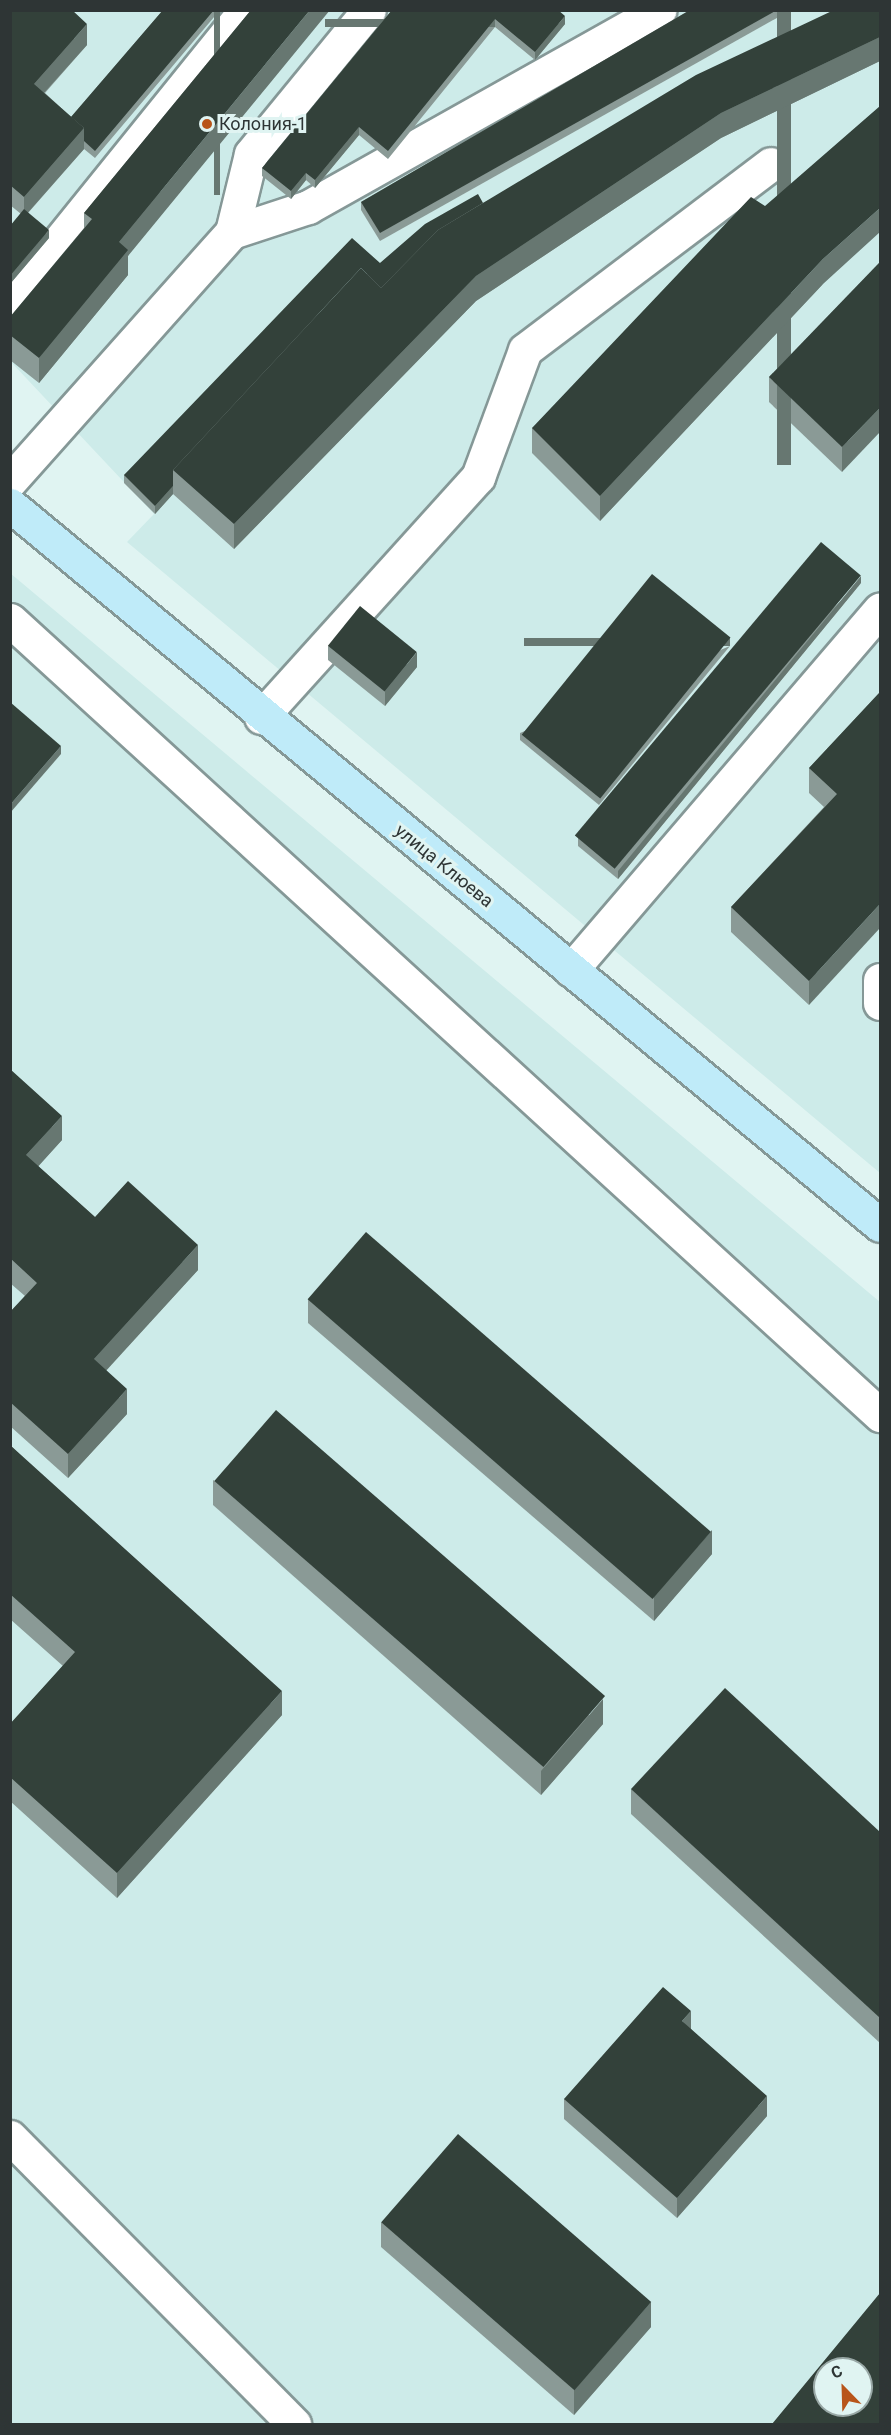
<!DOCTYPE html>
<meta charset="utf-8">
<style>
body{margin:0}
#map{position:relative;width:891px;height:2435px;overflow:hidden;background:#e0f4f2;font-family:Roboto,sans-serif}
div>[style]{position:absolute}
[style*='--x']{left:calc(var(--x)*1px);top:calc(var(--y)*1px);width:calc(var(--w)*1px);rotate:calc(var(--a)*1deg)}
.built>*{inset:0;background:#cdebe9}
.roads{filter:drop-shadow(2px 0 #859897) drop-shadow(-2px 0 #859897) drop-shadow(0 2px #859897) drop-shadow(0 -2px #859897)}
.minor>*{height:33px;margin:-16.5px;padding:0 16.5px;transform-origin:16.5px;border-radius:16.5px;background:#fff}
.major>*{height:33px;margin:-16.5px;padding:0 16.5px;transform-origin:16.5px;border-radius:16.5px;background:#bfebf9}
.wall>*{inset:0;background:#8a9a96}
.shaded-wall>*{inset:0;background:#677771;transform-origin:0 0}
.building>*{inset:0;background:#33413a;transform-origin:0 0}
.dots>*{width:16px;height:16px;translate:-50% -50%;box-sizing:border-box;border:3px solid #e0f4f2;border-radius:50%}
span{translate:-50% -50%;white-space:nowrap;text-align:center;line-height:1.15;-webkit-text-stroke:6px #e0f4f2;paint-order:stroke}
.poi-label{font-size:18px;color:#2e3535}
.left{translate:0 -50%;text-align:left}
.street-label{font-size:18px;color:#2e3535}
.frame{position:absolute;inset:0;border:12px solid #2e3535;pointer-events:none}
.north{position:absolute;left:813px;top:2357px;width:60px;height:60px;box-sizing:border-box;background:#e0f4f2;border:2px solid #99a8a6;border-radius:50%;rotate:337deg;font-size:16px;font-weight:700;line-height:24px;text-align:center;color:#2e3535}
.north::after{content:'';display:block;margin:auto;width:21px;height:27px;background:#b8551b;clip-path:polygon(50% 0,100% 100%,50% 72%,0 100%)}
</style>
<div id="map">
<div class="built">
<div style="clip-path:polygon(10px 11px,880px 11px,880px 1173px,127px 542px,154px 514px,11px 362px)"></div>
<div style="clip-path:polygon(evenodd,10px 573px,880px 1302px,880px 2424px,11px 2424px,10px 573px,825px 2369px,861px 2369px,861px 2405px,825px 2405px,825px 2369px)"></div>
</div>
<div class="roads">
<div class="minor">
<div style="--x:232;--y:232;--w:80;--a:-18.2"></div>
<div style="--x:308;--y:207;--w:403;--a:-29.3"></div>
<div style="--x:10;--y:302;--w:375;--a:-51.1"></div>
<div style="--x:10;--y:481;--w:334;--a:-48.3"></div>
<div style="--x:232;--y:232;--w:80;--a:-76.3"></div>
<div style="--x:251;--y:154;--w:186;--a:-50.7"></div>
<div style="--x:10;--y:620;--w:1179;--a:42.42"></div>
<div style="--x:261;--y:717;--w:324;--a:-47.9"></div>
<div style="--x:478;--y:477;--w:135;--a:-69.7"></div>
<div style="--x:525;--y:350;--w:308;--a:-37.1"></div>
<div style="--x:571;--y:970;--w:475;--a:-49.4"></div>
<div style="--x:880;--y:980;--w:23;--a:90"></div>
<div style="--x:10;--y:2137;--w:404;--a:45.3"></div>
</div>
<div class="major">
<div style="--x:10;--y:505;--w:1129;--a:39.61"></div>
</div>
</div>
<div class="wall">
<div style="clip-path:polygon(10px 10px,87px 45px,45px 93px,71px 117px,163px 10px,220px 10px,95px 158px,84px 149px,28px 213px,49px 238px,10px 284px,10px 226px,21px 214px,10px 205px)"></div>
<div style="clip-path:polygon(251px 10px,128px 256px,128px 275px,39px 383px,10px 360px,10px 317px,84px 228px,84px 213px)"></div>
<div style="clip-path:polygon(392px 10px,565px 24px,535px 60px,495px 27px,388px 159px,359px 135px,315px 188px,306px 180px,291px 199px,262px 176px,262px 168px)"></div>
<div style="clip-path:polygon(690px 10px,791px 10px,380px 241px,361px 210px,361px 202px)"></div>
<div style="clip-path:polygon(880px 10px,880px 61px,721px 138px,476px 301px,234px 549px,173px 494px,155px 514px,124px 483px,124px 475px,380px 263px,483px 203px)"></div>
<div style="clip-path:polygon(880px 262px,842px 472px,769px 402px,769px 377px)"></div>
<div style="clip-path:polygon(823px 284px,600px 521px,532px 453px,532px 428px)"></div>
<div style="clip-path:polygon(861px 583px,618px 879px,578px 846px,578px 838px)"></div>
<div style="clip-path:polygon(328px 646px,417px 667px,385px 706px,328px 660px)"></div>
<div style="clip-path:polygon(730px 646px,599px 805px,520px 740px,520px 733px)"></div>
<div style="clip-path:polygon(880px 692px,809px 1005px,731px 932px,731px 907px,824px 807px,809px 793px,809px 768px)"></div>
<div style="clip-path:polygon(10px 1069px,62px 1140px,38px 1166px,95px 1217px,198px 1270px,106px 1370px,127px 1414px,68px 1478px,10px 1426px,10px 1312px,25px 1296px,10px 1283px)"></div>
<div style="clip-path:polygon(308px 1299px,712px 1554px,654px 1621px,308px 1323px)"></div>
<div style="clip-path:polygon(10px 1445px,282px 1715px,117px 1898px,10px 1801px,10px 1724px,63px 1666px,10px 1619px)"></div>
<div style="clip-path:polygon(213px 1480px,603px 1724px,541px 1795px,213px 1505px)"></div>
<div style="clip-path:polygon(631px 1789px,880px 1832px,880px 2043px,631px 1814px)"></div>
<div style="clip-path:polygon(691px 2029px,767px 2116px,677px 2218px,564px 2119px,564px 2099px)"></div>
<div style="clip-path:polygon(381px 2222px,651px 2327px,574px 2415px,381px 2247px)"></div>
</div>
<div class="shaded-wall">
<div style="left:214px;top:10px;width:6px;height:185px"></div>
<div style="clip-path:polygon(310px 10px,330px 10px,128px 256px,128px 275px,39px 383px,39px 358px,119px 242px)"></div>
<div style="left:777px;top:10px;width:14px;height:455px"></div>
<div style="clip-path:polygon(565px 16px,565px 24px,535px 60px,535px 52px)"></div>
<div style="left:495px;top:19px;width:8px;height:170px;rotate:90deg"></div>
<div style="clip-path:polygon(87px 24px,87px 45px,34px 104px,34px 84px)"></div>
<div style="clip-path:polygon(880px 37px,880px 61px,721px 138px,476px 301px,234px 549px,234px 524px,476px 276px,721px 113px)"></div>
<div style="clip-path:polygon(359px 127px,359px 135px,315px 188px,315px 180px)"></div>
<div style="clip-path:polygon(84px 128px,84px 149px,24px 217px,24px 197px)"></div>
<div style="clip-path:polygon(306px 173px,306px 180px,291px 199px,291px 191px)"></div>
<div style="clip-path:polygon(880px 208px,880px 232px,823px 284px,600px 521px,600px 496px,823px 259px)"></div>
<div style="clip-path:polygon(49px 230px,49px 238px,10px 284px,10px 276px)"></div>
<div style="clip-path:polygon(880px 408px,880px 432px,842px 472px,842px 447px)"></div>
<div style="clip-path:polygon(173px 486px,173px 494px,155px 514px,155px 506px)"></div>
<div style="clip-path:polygon(861px 576px,861px 583px,618px 879px,618px 871px)"></div>
<div style="left:730px;top:638px;width:8px;height:206px;rotate:90deg"></div>
<div style="clip-path:polygon(417px 652px,417px 667px,385px 706px,385px 691px)"></div>
<div style="clip-path:polygon(61px 746px,61px 754px,10px 813px,10px 805px)"></div>
<div style="clip-path:polygon(880px 904px,880px 928px,809px 1005px,809px 981px)"></div>
<div style="clip-path:polygon(62px 1116px,62px 1140px,26px 1180px,26px 1155px)"></div>
<div style="clip-path:polygon(198px 1245px,198px 1270px,94px 1384px,94px 1359px)"></div>
<div style="clip-path:polygon(127px 1389px,127px 1414px,68px 1478px,68px 1454px)"></div>
<div style="clip-path:polygon(712px 1530px,712px 1554px,654px 1621px,654px 1596px)"></div>
<div style="clip-path:polygon(282px 1691px,282px 1715px,117px 1898px,117px 1873px)"></div>
<div style="clip-path:polygon(603px 1699px,603px 1724px,541px 1795px,541px 1771px)"></div>
<div style="clip-path:polygon(691px 2011px,691px 2032px,682px 2021px)"></div>
<div style="clip-path:polygon(767px 2096px,767px 2116px,677px 2218px,677px 2198px)"></div>
<div style="clip-path:polygon(651px 2302px,651px 2327px,574px 2415px,574px 2390px)"></div>
</div>
<div class="building">
<div style="clip-path:polygon(10px 10px,72px 10px,87px 24px,34px 84px,84px 128px,24px 197px,10px 185px)"></div>
<div style="clip-path:polygon(163px 10px,214px 10px,95px 151px,84px 141px,84px 128px,71px 117px)"></div>
<div style="clip-path:polygon(251px 10px,310px 10px,119px 242px,128px 250px,39px 358px,10px 335px,10px 317px,92px 219px,84px 213px)"></div>
<div style="clip-path:polygon(392px 10px,558px 10px,565px 16px,535px 52px,495px 19px,388px 151px,359px 127px,315px 180px,306px 173px,291px 191px,262px 168px)"></div>
<div style="clip-path:polygon(690px 10px,777px 10px,380px 233px,361px 202px)"></div>
<div style="clip-path:polygon(834px 10px,880px 10px,880px 37px,721px 113px,476px 276px,234px 524px,173px 470px,361px 268px,381px 288px,438px 230px,696px 75px)"></div>
<div style="clip-path:polygon(880px 106px,880px 208px,823px 259px,600px 496px,532px 428px,751px 197px,765px 206px)"></div>
<div style="clip-path:polygon(478px 194px,483px 203px,438px 230px,381px 288px,361px 268px,173px 470px,173px 486px,155px 506px,124px 475px,352px 238px,380px 263px,425px 224px)"></div>
<div style="clip-path:polygon(24px 209px,49px 230px,10px 276px,10px 226px)"></div>
<div style="clip-path:polygon(880px 262px,880px 408px,842px 447px,769px 377px)"></div>
<div style="left:821px;top:542px;width:52px;height:383px;rotate:40deg"></div>
<div style="left:652px;top:574px;width:101px;height:207px;rotate:39deg"></div>
<div style="left:360px;top:606px;width:73px;height:51px;rotate:39deg"></div>
<div style="clip-path:polygon(880px 692px,880px 904px,809px 981px,731px 907px,837px 794px,809px 768px)"></div>
<div style="clip-path:polygon(10px 702px,61px 746px,10px 805px)"></div>
<div style="clip-path:polygon(10px 1069px,62px 1116px,26px 1155px,95px 1217px,128px 1181px,198px 1245px,94px 1359px,127px 1389px,68px 1454px,10px 1402px,10px 1312px,37px 1283px,10px 1258px)"></div>
<div style="left:366px;top:1232px;width:457px;height:89px;rotate:41deg"></div>
<div style="left:276px;top:1410px;width:436px;height:94px;rotate:41deg"></div>
<div style="clip-path:polygon(10px 1445px,282px 1691px,117px 1873px,10px 1777px,10px 1724px,75px 1652px,10px 1594px)"></div>
<div style="clip-path:polygon(725px 1688px,880px 1832px,880px 2018px,631px 1789px)"></div>
<div style="clip-path:polygon(663px 1987px,691px 2011px,682px 2021px,767px 2096px,677px 2198px,564px 2099px)"></div>
<div style="left:458px;top:2134px;width:256px;height:117px;rotate:41deg"></div>
<div style="clip-path:polygon(evenodd,880px 2293px,880px 2424px,772px 2424px,880px 2293px,825px 2369px,861px 2369px,861px 2405px,825px 2405px,825px 2369px)"></div>
</div>
<div class="dots">
<div style="left:207px;top:124px;background:#b8551b"></div>
</div>
<div class="poi-label">
<span class="left" style="left:219px;top:124px">Колония-1</span>
</div>
<div class="street-label">
<span style="left:444px;top:866px;rotate:39deg">улица Клюева</span>
</div>
<div class="frame"></div>
<div class="north">С</div>
</div>
